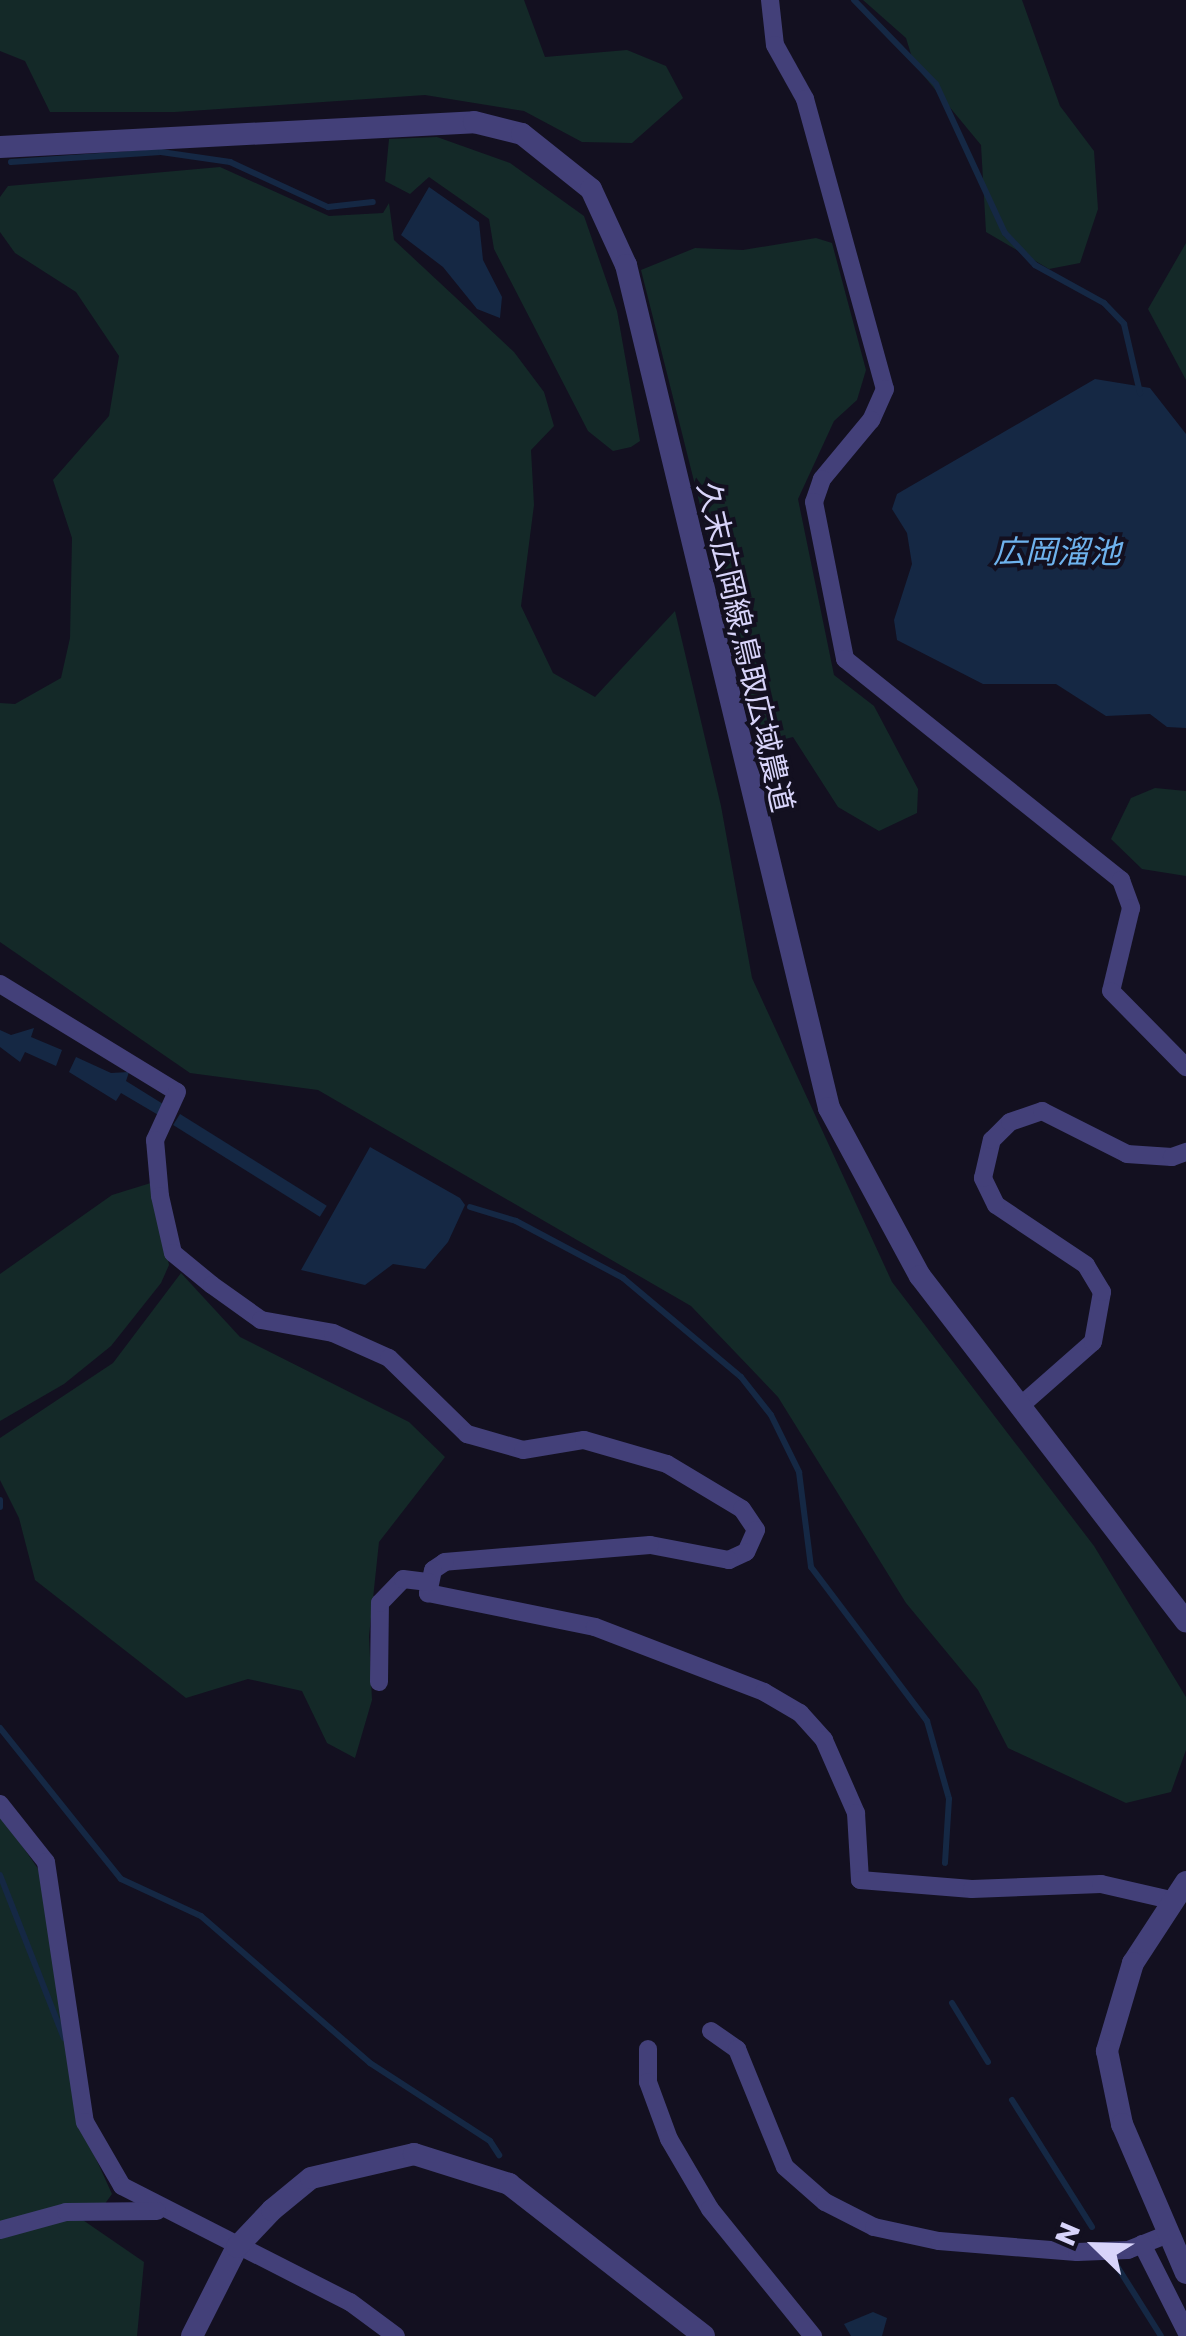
<!DOCTYPE html>
<meta charset="utf-8">
<style>
body{margin:0}
#map{position:relative;width:1186px;height:2336px;overflow:hidden;background:#131020;font-family:Poppins,"Noto Sans JP",sans-serif}
div>[style]{position:absolute}
[style*='--x']{left:calc(var(--x)*1px);top:calc(var(--y)*1px);width:calc(var(--w)*1px);rotate:calc(var(--a)*1deg)}
.green>*{inset:0;background:#142928}
.water>*{inset:0;background:#152844;transform-origin:0 0}
.stream>*{height:6px;margin:-3px;padding:0 3px;transform-origin:3px;border-radius:3px;background:#152844}
.minor>*{height:18px;margin:-9px;padding:0 9px;transform-origin:9px;border-radius:9px;background:#434079}
.tertiary>*{height:22px;margin:-11px;padding:0 11px;transform-origin:11px;border-radius:11px;background:#434079}
span{translate:-50% -50%;white-space:nowrap;text-align:center;line-height:1.15;-webkit-text-stroke:8px #131020;paint-order:stroke}
.street-label{font-size:30px;color:#d8d4fa}
.water-label{font-size:32px;color:#6eb2ed;font-style:italic}
.north{position:absolute;left:1046px;top:2196px;width:100px;height:100px;-webkit-text-stroke:8px #131020;paint-order:stroke;rotate:293deg;font-size:28px;font-weight:700;line-height:40px;text-align:center;color:#d8d4fa}
.north::after{content:'';display:block;margin:auto;width:35px;height:45px;background:#d8d4fa;clip-path:polygon(50% 0,100% 100%,50% 72%,0 100%)}
</style>
<div id="map">
<div class="green">
<div style="clip-path:polygon(0 0,524px 0,545px 57px,627px 50px,666px 66px,683px 98px,632px 143px,582px 142px,524px 111px,425px 95px,175px 112px,50px 112px,25px 61px,0 51px)"></div>
<div style="clip-path:polygon(863px 0,1022px 0,1060px 106px,1094px 151px,1098px 209px,1080px 263px,1049px 269px,986px 232px,981px 145px,914px 64px,906px 38px)"></div>
<div style="clip-path:polygon(437px 137px,510px 163px,584px 216px,617px 311px,640px 441px,631px 447px,613px 451px,588px 431px,494px 249px,489px 219px,429px 177px,410px 194px,385px 181px,389px 139px)"></div>
<div style="clip-path:polygon(220px 167px,329px 216px,383px 213px,389px 203px,394px 240px,514px 352px,544px 392px,554px 426px,531px 450px,534px 505px,521px 606px,553px 673px,595px 697px,675px 611px,721px 806px,752px 978px,892px 1282px,1094px 1546px,1186px 1697px,1186px 1750px,1171px 1792px,1126px 1803px,1008px 1748px,978px 1690px,906px 1603px,778px 1397px,691px 1306px,318px 1090px,190px 1073px,0 942px,0 703px,15px 704px,61px 678px,70px 638px,72px 538px,53px 480px,109px 416px,119px 356px,76px 292px,15px 253px,0 232px,0 197px,8px 186px)"></div>
<div style="clip-path:polygon(816px 238px,832px 243px,866px 370px,857px 400px,834px 421px,798px 499px,834px 675px,874px 706px,918px 789px,917px 813px,879px 831px,838px 807px,793px 737px,777px 741px,755px 724px,641px 270px,695px 248px,743px 250px)"></div>
<div style="clip-path:polygon(1186px 243px,1186px 380px,1148px 309px)"></div>
<div style="clip-path:polygon(1155px 788px,1186px 791px,1186px 876px,1142px 869px,1111px 839px,1131px 798px)"></div>
<div style="clip-path:polygon(154px 1182px,169px 1265px,161px 1283px,111px 1346px,64px 1384px,0 1421px,0 1274px,112px 1195px)"></div>
<div style="clip-path:polygon(181px 1273px,240px 1337px,409px 1422px,445px 1457px,379px 1542px,369px 1636px,372px 1700px,355px 1758px,327px 1743px,302px 1691px,248px 1679px,186px 1698px,35px 1580px,19px 1518px,0 1480px,0 1438px,113px 1363px)"></div>
<div style="clip-path:polygon(0 1814px,41px 1873px,87px 2139px,112px 2194px,104px 2205px,0 2226px)"></div>
<div style="clip-path:polygon(77px 2216px,144px 2262px,137px 2336px,0 2336px,0 2237px)"></div>
</div>
<div class="water">
<div style="clip-path:polygon(429px 187px,479px 222px,483px 260px,502px 297px,500px 318px,477px 309px,443px 267px,401px 235px)"></div>
<div style="clip-path:polygon(1095px 379px,1150px 388px,1186px 434px,1186px 728px,1167px 727px,1150px 714px,1106px 716px,1056px 684px,983px 684px,897px 640px,894px 620px,912px 564px,907px 533px,892px 509px,897px 494px)"></div>
<div style="clip-path:polygon(34px 1028px,31px 1037px,62px 1050px,56px 1066px,25px 1052px,20px 1062px,0 1047px,0 1030px,11px 1035px)"></div>
<div style="clip-path:polygon(76px 1057px,111px 1073px,129px 1072px,126px 1081px,163px 1104px,160px 1116px,121px 1093px,116px 1101px,69px 1072px)"></div>
<div style="left:180px;top:1114px;width:173px;height:13px;rotate:32deg"></div>
<div style="clip-path:polygon(370px 1147px,460px 1198px,465px 1205px,448px 1242px,425px 1269px,393px 1264px,365px 1285px,301px 1270px)"></div>
<div style="clip-path:polygon(873px 2312px,887px 2318px,882px 2336px,851px 2336px,844px 2324px)"></div>
</div>
<div class="stream">
<div style="--x:854;--y:0;--w:117;--a:45.7"></div>
<div style="--x:936;--y:84;--w:164;--a:65.2"></div>
<div style="--x:1005;--y:233;--w:44;--a:46.8"></div>
<div style="--x:1035;--y:265;--w:79;--a:28.8"></div>
<div style="--x:1104;--y:303;--w:29;--a:46"></div>
<div style="--x:1124;--y:324;--w:71;--a:76.9"></div>
<div style="--x:11;--y:162;--w:150;--a:-3.8"></div>
<div style="--x:161;--y:152;--w:70;--a:8.2"></div>
<div style="--x:230;--y:162;--w:108;--a:24.7"></div>
<div style="--x:328;--y:207;--w:45;--a:-6.3"></div>
<div style="--x:470;--y:1207;--w:48;--a:16.9"></div>
<div style="--x:516;--y:1221;--w:121;--a:28"></div>
<div style="--x:623;--y:1278;--w:154;--a:40"></div>
<div style="--x:741;--y:1377;--w:48;--a:51.7"></div>
<div style="--x:771;--y:1415;--w:64;--a:63.8"></div>
<div style="--x:799;--y:1472;--w:96;--a:82.8"></div>
<div style="--x:811;--y:1567;--w:193;--a:53"></div>
<div style="--x:927;--y:1721;--w:81;--a:74.2"></div>
<div style="--x:949;--y:1799;--w:64;--a:93.6"></div>
<div style="--x:0;--y:1500;--w:7;--a:90"></div>
<div style="--x:0;--y:1728;--w:193;--a:51.3"></div>
<div style="--x:121;--y:1879;--w:88;--a:24.8"></div>
<div style="--x:201;--y:1916;--w:224;--a:41"></div>
<div style="--x:370;--y:2063;--w:143;--a:33"></div>
<div style="--x:490;--y:2141;--w:17;--a:57"></div>
<div style="--x:0;--y:1875;--w:175;--a:68.6"></div>
<div style="--x:952;--y:2003;--w:69;--a:58.6"></div>
<div style="--x:1012;--y:2100;--w:150;--a:57.8"></div>
<div style="--x:1115;--y:2263;--w:86;--a:57.8"></div>
</div>
<div class="minor">
<div style="--x:770;--y:0;--w:45;--a:83.7"></div>
<div style="--x:775;--y:45;--w:62;--a:60.9"></div>
<div style="--x:805;--y:99;--w:301;--a:74.6"></div>
<div style="--x:885;--y:389;--w:34;--a:114"></div>
<div style="--x:871;--y:420;--w:77;--a:129.7"></div>
<div style="--x:822;--y:479;--w:24;--a:109"></div>
<div style="--x:814;--y:502;--w:160;--a:78.8"></div>
<div style="--x:845;--y:659;--w:354;--a:38.7"></div>
<div style="--x:1121;--y:880;--w:30;--a:70"></div>
<div style="--x:1131;--y:908;--w:85;--a:103.5"></div>
<div style="--x:1111;--y:991;--w:107;--a:45.4"></div>
<div style="--x:0;--y:984;--w:207;--a:31.4"></div>
<div style="--x:177;--y:1092;--w:53;--a:114.6"></div>
<div style="--x:155;--y:1140;--w:56;--a:84.9"></div>
<div style="--x:160;--y:1196;--w:58;--a:77.2"></div>
<div style="--x:173;--y:1253;--w:50;--a:39.4"></div>
<div style="--x:212;--y:1285;--w:60;--a:35.5"></div>
<div style="--x:261;--y:1320;--w:73;--a:10.2"></div>
<div style="--x:333;--y:1333;--w:61;--a:24.1"></div>
<div style="--x:389;--y:1358;--w:109;--a:44.3"></div>
<div style="--x:467;--y:1434;--w:58;--a:15.9"></div>
<div style="--x:523;--y:1450;--w:62;--a:-9.3"></div>
<div style="--x:584;--y:1440;--w:86;--a:16.1"></div>
<div style="--x:667;--y:1464;--w:87;--a:31"></div>
<div style="--x:742;--y:1509;--w:25;--a:56"></div>
<div style="--x:756;--y:1530;--w:24;--a:114"></div>
<div style="--x:746;--y:1552;--w:19;--a:155"></div>
<div style="--x:729;--y:1560;--w:80;--a:-169.2"></div>
<div style="--x:650;--y:1545;--w:206;--a:175.3"></div>
<div style="--x:445;--y:1562;--w:14;--a:146"></div>
<div style="--x:433;--y:1570;--w:24;--a:102"></div>
<div style="--x:428;--y:1593;--w:170;--a:11.5"></div>
<div style="--x:595;--y:1627;--w:181;--a:21"></div>
<div style="--x:764;--y:1692;--w:42;--a:30.3"></div>
<div style="--x:800;--y:1713;--w:36;--a:48"></div>
<div style="--x:824;--y:1740;--w:80;--a:66.3"></div>
<div style="--x:856;--y:1813;--w:67;--a:86.6"></div>
<div style="--x:860;--y:1880;--w:112;--a:4.6"></div>
<div style="--x:972;--y:1889;--w:129;--a:-2.2"></div>
<div style="--x:1101;--y:1884;--w:76;--a:12.9"></div>
<div style="--x:1019;--y:1407;--w:98;--a:-41.3"></div>
<div style="--x:1093;--y:1342;--w:51;--a:-79.8"></div>
<div style="--x:1102;--y:1292;--w:31;--a:-121"></div>
<div style="--x:1086;--y:1265;--w:108;--a:-146.3"></div>
<div style="--x:996;--y:1205;--w:30;--a:-116"></div>
<div style="--x:983;--y:1178;--w:39;--a:-77"></div>
<div style="--x:992;--y:1140;--w:25;--a:-45"></div>
<div style="--x:1010;--y:1122;--w:34;--a:-19"></div>
<div style="--x:1042;--y:1111;--w:95;--a:26.8"></div>
<div style="--x:1127;--y:1154;--w:45;--a:3.8"></div>
<div style="--x:1172;--y:1157;--w:15;--a:-20"></div>
<div style="--x:379;--y:1682;--w:79;--a:-89.3"></div>
<div style="--x:380;--y:1603;--w:33;--a:-46"></div>
<div style="--x:403;--y:1579;--w:26;--a:7"></div>
<div style="--x:0;--y:1804;--w:74;--a:51.6"></div>
<div style="--x:46;--y:1862;--w:263;--a:81.5"></div>
<div style="--x:85;--y:2122;--w:74;--a:60"></div>
<div style="--x:122;--y:2186;--w:256;--a:27"></div>
<div style="--x:350;--y:2302;--w:57;--a:36.5"></div>
<div style="--x:711;--y:2031;--w:32;--a:35"></div>
<div style="--x:737;--y:2049;--w:127;--a:67.9"></div>
<div style="--x:785;--y:2167;--w:53;--a:41.2"></div>
<div style="--x:825;--y:2202;--w:55;--a:27"></div>
<div style="--x:874;--y:2227;--w:66;--a:12.2"></div>
<div style="--x:939;--y:2241;--w:138;--a:4.6"></div>
<div style="--x:1077;--y:2252;--w:51;--a:-2.2"></div>
<div style="--x:1128;--y:2250;--w:41;--a:-21.5"></div>
<div style="--x:648;--y:2049;--w:33;--a:90"></div>
<div style="--x:648;--y:2082;--w:61;--a:69.8"></div>
<div style="--x:669;--y:2139;--w:81;--a:59.6"></div>
<div style="--x:710;--y:2209;--w:164;--a:51"></div>
<div style="--x:0;--y:2230;--w:68;--a:-15.3"></div>
<div style="--x:66;--y:2212;--w:91;--a:-0.6"></div>
<div style="--x:1142;--y:2244;--w:97;--a:63.2"></div>
</div>
<div class="tertiary">
<div style="--x:0;--y:147;--w:475;--a:-3"></div>
<div style="--x:474;--y:122;--w:49;--a:14"></div>
<div style="--x:522;--y:134;--w:88;--a:38.6"></div>
<div style="--x:591;--y:189;--w:84;--a:65.3"></div>
<div style="--x:626;--y:265;--w:867;--a:76.46"></div>
<div style="--x:829;--y:1108;--w:191;--a:61.6"></div>
<div style="--x:920;--y:1276;--w:436;--a:52.4"></div>
<div style="--x:1186;--y:1882;--w:97;--a:123.2"></div>
<div style="--x:1133;--y:1963;--w:92;--a:106.5"></div>
<div style="--x:1107;--y:2051;--w:75;--a:78.4"></div>
<div style="--x:1122;--y:2124;--w:162;--a:66.8"></div>
<div style="--x:192;--y:2336;--w:100;--a:-63.2"></div>
<div style="--x:237;--y:2247;--w:51;--a:-46.6"></div>
<div style="--x:272;--y:2210;--w:50;--a:-39.4"></div>
<div style="--x:311;--y:2178;--w:106;--a:-13.1"></div>
<div style="--x:414;--y:2154;--w:100;--a:17.5"></div>
<div style="--x:509;--y:2184;--w:247;--a:37.9"></div>
</div>
<div class="street-label">
<span style="left:745px;top:647px;rotate:77deg">久末広岡線;鳥取広域農道</span>
</div>
<div class="water-label">
<span style="left:1057px;top:552px">広岡溜池</span>
</div>
<div class="north">N</div>
</div>
